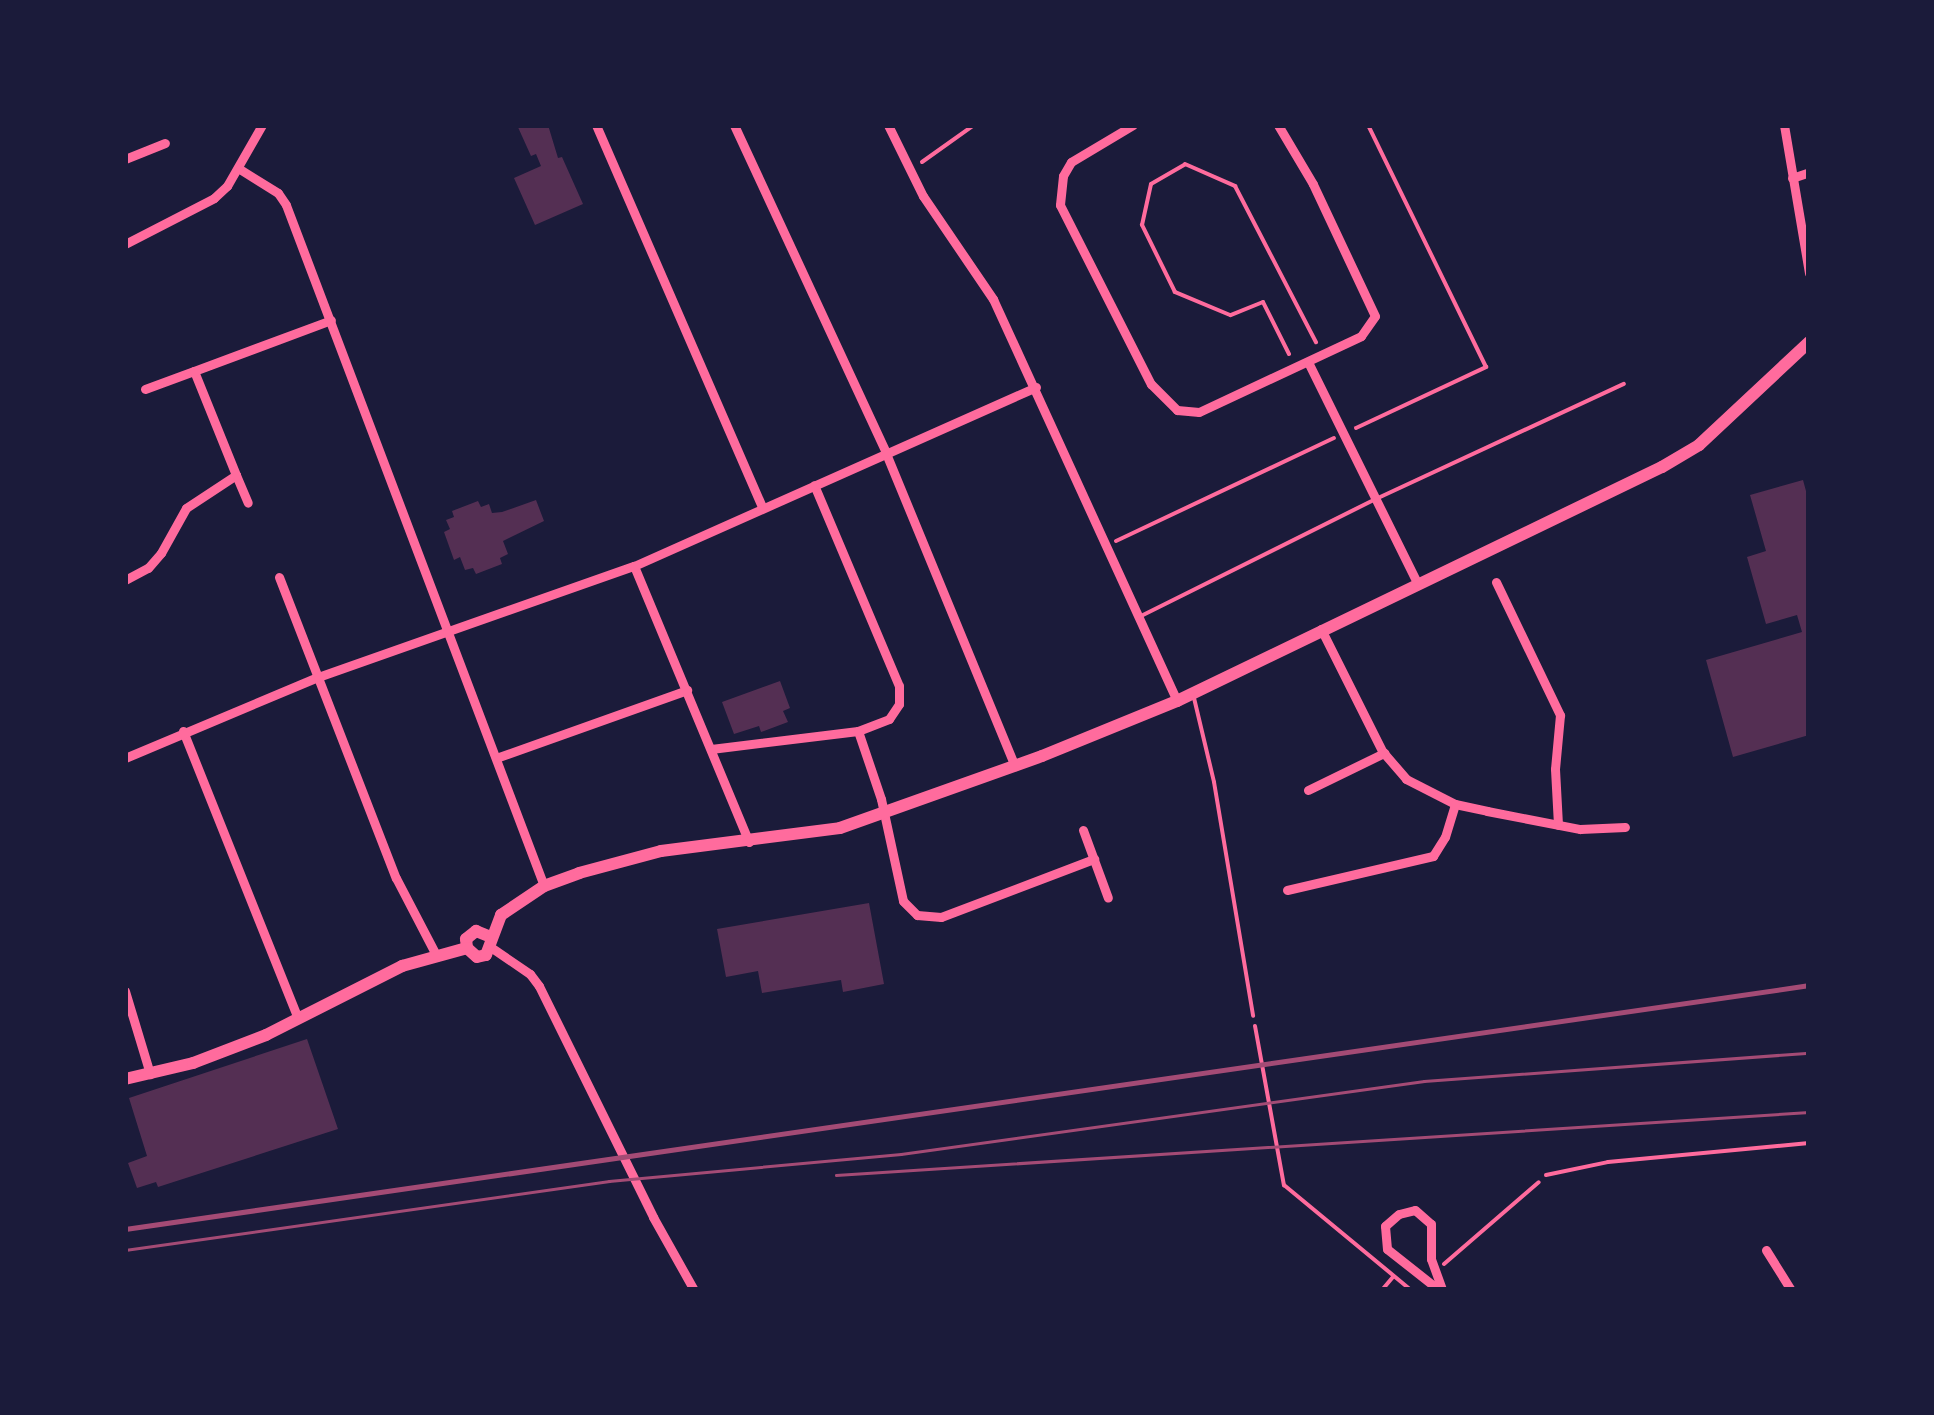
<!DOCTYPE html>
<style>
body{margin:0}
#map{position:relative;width:1934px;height:1415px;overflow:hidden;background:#1b1b3a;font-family:"DM Sans",sans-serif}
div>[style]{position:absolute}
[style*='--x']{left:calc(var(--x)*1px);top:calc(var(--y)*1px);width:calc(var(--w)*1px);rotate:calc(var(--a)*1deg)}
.building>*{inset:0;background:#542f53}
.path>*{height:4px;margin:-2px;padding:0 2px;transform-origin:2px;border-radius:2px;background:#ff6b9d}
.service>*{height:4px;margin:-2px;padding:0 2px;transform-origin:2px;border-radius:2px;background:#ff6b9d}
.minor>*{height:9px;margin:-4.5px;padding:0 4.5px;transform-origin:4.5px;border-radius:4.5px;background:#ff6b9d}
.primary>*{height:12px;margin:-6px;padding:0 6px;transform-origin:6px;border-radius:6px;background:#ff6b9d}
.tram>*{height:2.5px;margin:-1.25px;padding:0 1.25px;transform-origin:1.25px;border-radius:1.25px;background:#a44b75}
.rail>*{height:5px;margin:-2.5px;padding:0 2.5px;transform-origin:2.5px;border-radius:2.5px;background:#a44b75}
span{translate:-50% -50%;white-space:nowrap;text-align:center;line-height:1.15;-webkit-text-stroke:9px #1b1b3a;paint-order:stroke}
.frame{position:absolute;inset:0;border:128px solid #1b1b3a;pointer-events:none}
</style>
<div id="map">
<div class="building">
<div style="clip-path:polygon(517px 125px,548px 125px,558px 158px,562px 157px,583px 204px,535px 225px,514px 178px,541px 166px,536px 154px,531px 156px)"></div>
<div style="clip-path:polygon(1803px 480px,1809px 502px,1809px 735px,1733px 757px,1706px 660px,1802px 632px,1797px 615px,1766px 624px,1747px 557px,1766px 551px,1750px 495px)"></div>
<div style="clip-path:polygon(536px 500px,544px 521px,503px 541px,508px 554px,500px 558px,502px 564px,476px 574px,473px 568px,465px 570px,460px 557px,454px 560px,444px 532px,450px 529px,446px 520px,454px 517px,452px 511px,478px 501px,481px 507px,489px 504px,492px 513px,502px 512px)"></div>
<div style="clip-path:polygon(780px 681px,790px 708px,783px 711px,788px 722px,761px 732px,759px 726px,734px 734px,722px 702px)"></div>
<div style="clip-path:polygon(869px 903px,884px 984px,843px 992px,841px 980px,762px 993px,758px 971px,726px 977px,717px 929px)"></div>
<div style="clip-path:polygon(307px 1039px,338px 1129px,158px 1187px,156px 1182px,137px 1188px,128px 1163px,147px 1156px,129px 1098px)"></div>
</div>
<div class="path">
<div style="--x:922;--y:162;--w:64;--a:-35.4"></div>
<div style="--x:1289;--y:354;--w:58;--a:-116.6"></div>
<div style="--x:1263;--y:302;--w:35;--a:158"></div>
<div style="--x:1230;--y:315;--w:60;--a:-157.3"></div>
<div style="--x:1175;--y:292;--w:75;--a:-116.2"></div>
<div style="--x:1142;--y:225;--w:42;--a:-77.6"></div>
<div style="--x:1151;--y:184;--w:39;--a:-30"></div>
<div style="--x:1185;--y:164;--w:55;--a:23.7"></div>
<div style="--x:1235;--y:186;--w:176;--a:62.6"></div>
<div style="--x:1356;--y:428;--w:144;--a:-25.1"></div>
<div style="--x:1486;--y:367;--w:269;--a:-116"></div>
<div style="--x:1116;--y:541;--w:241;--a:-25.3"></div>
<div style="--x:1255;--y:1026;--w:162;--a:79.7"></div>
<div style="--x:1284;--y:1185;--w:165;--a:39.6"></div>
<div style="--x:1444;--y:1264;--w:125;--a:-40.8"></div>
<div style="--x:1382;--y:1290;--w:17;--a:-50"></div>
</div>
<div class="service">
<div style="--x:1141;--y:616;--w:265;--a:-26.5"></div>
<div style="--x:1378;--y:498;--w:271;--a:-24.9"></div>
<div style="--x:1194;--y:698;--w:86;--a:76.6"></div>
<div style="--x:1214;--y:782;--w:237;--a:80.5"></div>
<div style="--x:1546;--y:1175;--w:63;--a:-11.8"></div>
<div style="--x:1608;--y:1162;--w:202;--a:-5.4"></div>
</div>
<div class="minor">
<div style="--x:596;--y:125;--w:417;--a:66.5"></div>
<div style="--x:734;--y:125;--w:359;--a:65.1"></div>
<div style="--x:885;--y:451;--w:341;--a:67.6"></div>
<div style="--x:888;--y:125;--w:79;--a:63.8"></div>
<div style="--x:923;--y:196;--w:125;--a:55.8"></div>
<div style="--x:993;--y:299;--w:442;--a:65.4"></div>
<div style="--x:1133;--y:125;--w:72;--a:149.2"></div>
<div style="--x:1071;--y:162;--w:16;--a:120"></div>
<div style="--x:1063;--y:176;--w:29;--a:96"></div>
<div style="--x:1060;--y:205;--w:201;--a:63.1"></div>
<div style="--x:1151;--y:384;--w:37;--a:45"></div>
<div style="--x:1177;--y:410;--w:22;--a:5"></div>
<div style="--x:1199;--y:412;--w:179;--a:-25.1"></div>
<div style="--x:1361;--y:336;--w:24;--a:-55"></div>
<div style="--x:1375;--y:316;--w:146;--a:-115.2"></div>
<div style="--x:1313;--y:184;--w:69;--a:-120.7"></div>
<div style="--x:1784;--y:125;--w:150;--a:80.4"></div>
<div style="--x:125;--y:159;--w:43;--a:-21.8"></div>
<div style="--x:238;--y:168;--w:47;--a:32"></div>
<div style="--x:278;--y:193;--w:14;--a:56"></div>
<div style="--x:286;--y:205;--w:728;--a:69.25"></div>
<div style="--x:1792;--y:178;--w:18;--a:-19"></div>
<div style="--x:125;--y:244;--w:100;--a:-27.3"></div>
<div style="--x:214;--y:198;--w:18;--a:-43"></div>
<div style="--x:227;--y:186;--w:70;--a:-60.2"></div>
<div style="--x:1308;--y:362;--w:246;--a:63.7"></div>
<div style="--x:145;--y:389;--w:52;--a:-20.2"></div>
<div style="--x:236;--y:475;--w:30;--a:67"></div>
<div style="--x:634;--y:566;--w:299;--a:67.4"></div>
<div style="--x:279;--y:577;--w:323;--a:68.8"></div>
<div style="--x:396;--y:878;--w:87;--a:62.5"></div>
<div style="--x:125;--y:580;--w:26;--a:-28"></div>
<div style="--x:148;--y:568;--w:20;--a:-49"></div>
<div style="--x:161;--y:553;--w:51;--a:-60.9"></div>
<div style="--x:186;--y:508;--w:60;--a:-33.4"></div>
<div style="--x:236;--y:475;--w:112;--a:-112"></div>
<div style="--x:194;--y:371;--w:146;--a:-20.4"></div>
<div style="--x:1496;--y:582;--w:148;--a:64.3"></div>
<div style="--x:1560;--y:715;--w:54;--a:95.3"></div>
<div style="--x:1555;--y:769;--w:56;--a:86.9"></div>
<div style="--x:1321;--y:629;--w:136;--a:63.4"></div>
<div style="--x:1382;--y:751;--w:37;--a:49"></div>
<div style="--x:1406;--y:779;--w:55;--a:27"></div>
<div style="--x:1455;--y:804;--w:33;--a:12"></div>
<div style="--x:1487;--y:811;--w:95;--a:11"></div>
<div style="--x:1580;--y:829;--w:45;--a:-2.5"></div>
<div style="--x:183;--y:731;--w:309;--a:68.2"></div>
<div style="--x:858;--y:731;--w:72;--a:71.3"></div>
<div style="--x:881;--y:799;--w:104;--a:77.8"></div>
<div style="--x:903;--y:901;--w:20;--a:45"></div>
<div style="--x:917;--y:915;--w:24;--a:5"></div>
<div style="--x:941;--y:917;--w:164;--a:-20.8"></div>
<div style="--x:711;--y:749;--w:148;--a:-7"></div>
<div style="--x:858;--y:731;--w:33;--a:-21"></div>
<div style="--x:889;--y:719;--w:18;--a:-56"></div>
<div style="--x:899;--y:704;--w:18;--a:-90"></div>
<div style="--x:899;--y:686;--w:218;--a:-112.9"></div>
<div style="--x:125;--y:758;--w:209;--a:-22.8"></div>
<div style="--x:318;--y:677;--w:335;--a:-19.4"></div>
<div style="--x:634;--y:566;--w:440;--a:-24"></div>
<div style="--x:496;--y:758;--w:203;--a:-19.6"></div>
<div style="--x:1308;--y:790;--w:85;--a:-26"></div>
<div style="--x:1083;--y:830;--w:72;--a:69.8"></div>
<div style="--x:1287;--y:890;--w:150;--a:-13.1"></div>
<div style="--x:1433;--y:856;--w:22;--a:-58"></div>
<div style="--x:1445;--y:837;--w:34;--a:-73"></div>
<div style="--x:492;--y:948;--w:46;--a:34.4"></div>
<div style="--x:530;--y:974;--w:15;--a:53"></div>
<div style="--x:539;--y:986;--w:258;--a:63.7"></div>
<div style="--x:653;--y:1217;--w:84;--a:60.7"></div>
<div style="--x:125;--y:991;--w:87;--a:73.2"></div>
<div style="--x:1766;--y:1250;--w:47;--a:58"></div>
<div style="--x:1439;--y:1290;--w:66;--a:-141.7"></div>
<div style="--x:1387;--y:1249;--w:23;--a:-95"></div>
<div style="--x:1385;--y:1226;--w:18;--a:-41"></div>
<div style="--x:1399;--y:1214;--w:16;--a:-14"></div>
<div style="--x:1415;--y:1210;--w:21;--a:41"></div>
<div style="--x:1431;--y:1224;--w:35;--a:90"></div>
<div style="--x:1431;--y:1259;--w:33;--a:70"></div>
</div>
<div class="primary">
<div style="--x:467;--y:948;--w:9;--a:-96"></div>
<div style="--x:466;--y:939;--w:13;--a:-39"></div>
<div style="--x:476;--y:931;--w:16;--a:22"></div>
<div style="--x:125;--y:1079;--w:70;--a:-13.2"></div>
<div style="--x:193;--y:1063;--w:78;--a:-21"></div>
<div style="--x:266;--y:1035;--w:153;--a:-26.9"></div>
<div style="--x:402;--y:966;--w:67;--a:-15.5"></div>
<div style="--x:467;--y:948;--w:13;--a:42"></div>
<div style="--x:477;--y:957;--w:9;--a:-13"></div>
<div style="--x:486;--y:955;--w:43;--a:-69.4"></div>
<div style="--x:501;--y:915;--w:52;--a:-34"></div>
<div style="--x:544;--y:886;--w:37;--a:-20"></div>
<div style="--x:579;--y:873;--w:85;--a:-15"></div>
<div style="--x:661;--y:851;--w:180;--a:-7.3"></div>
<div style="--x:840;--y:828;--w:214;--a:-19.6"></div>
<div style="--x:1042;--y:756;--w:146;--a:-22.2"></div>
<div style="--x:1177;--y:701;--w:538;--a:-25.76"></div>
<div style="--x:1662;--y:467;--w:43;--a:-30.7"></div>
<div style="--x:1699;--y:445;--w:151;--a:-43.1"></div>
</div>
<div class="tram">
<div style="--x:836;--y:1175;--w:975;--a:-3.7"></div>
<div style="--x:125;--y:1250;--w:489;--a:-8.1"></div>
<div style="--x:609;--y:1181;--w:293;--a:-5.3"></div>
<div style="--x:901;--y:1154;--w:528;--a:-7.95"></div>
<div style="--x:1424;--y:1081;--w:386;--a:-4.2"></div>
</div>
<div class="rail">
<div style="--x:125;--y:1229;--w:1702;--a:-8.24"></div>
</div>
<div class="frame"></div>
</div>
